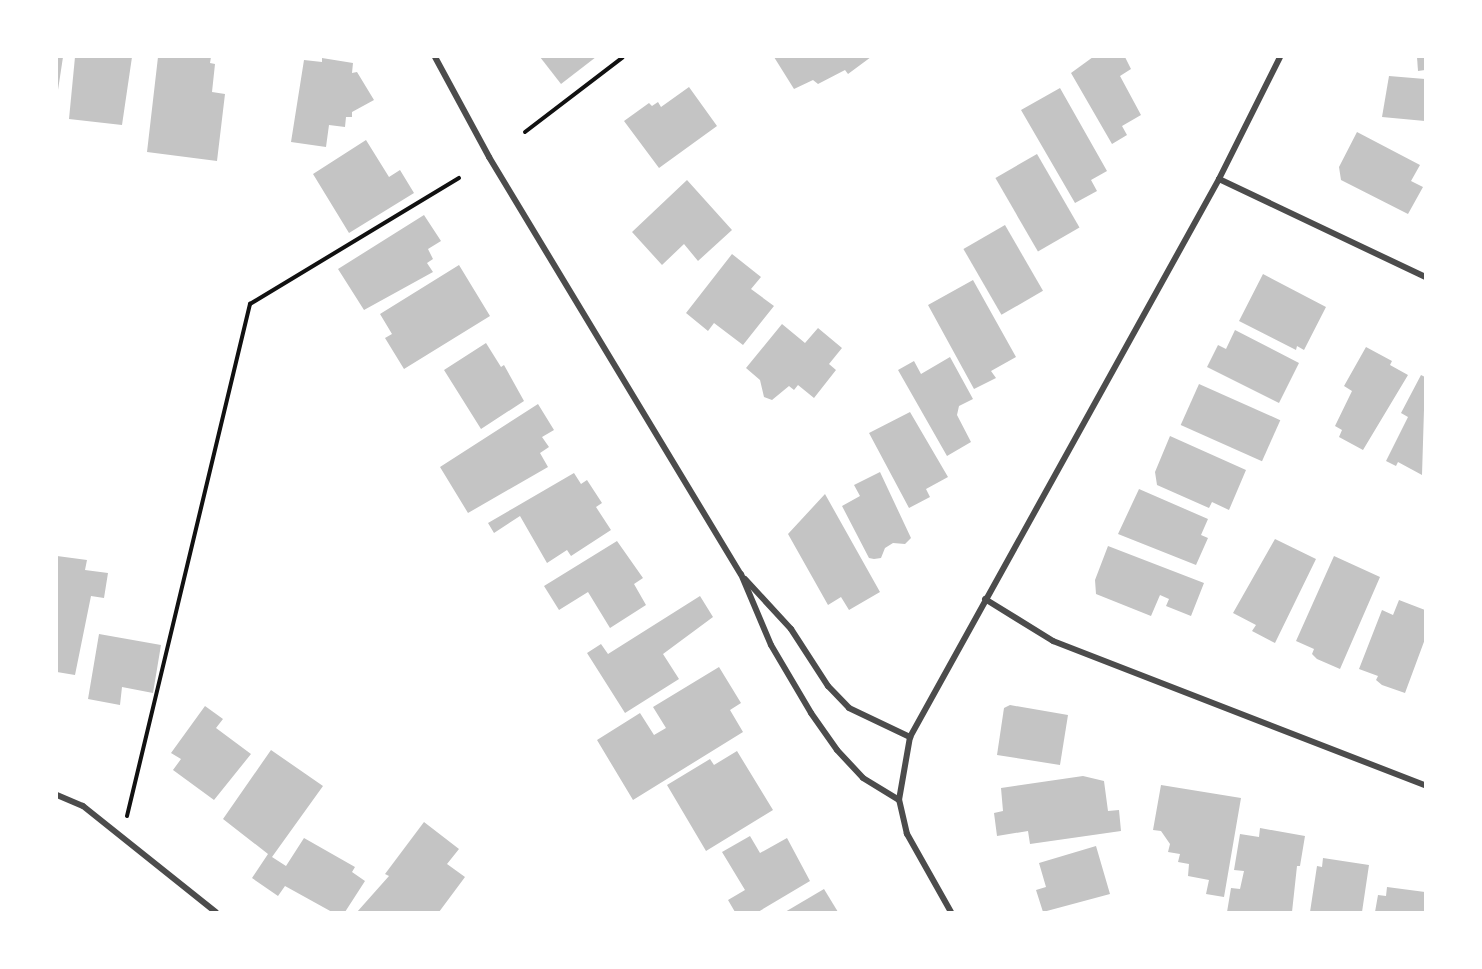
<!DOCTYPE html>
<style>
body{margin:0}
#map{position:relative;width:1482px;height:969px;overflow:hidden;background:#fff;font-family:Montserrat,sans-serif}
div>[style]{position:absolute}
[style*='--x']{left:calc(var(--x)*1px);top:calc(var(--y)*1px);width:calc(var(--w)*1px);rotate:calc(var(--a)*1deg)}
.building>*{inset:0;background:#c4c4c4;transform-origin:0 0}
.path>*{height:4px;margin:-2px;padding:0 2px;transform-origin:2px;border-radius:2px;background:#111}
.minor>*{height:6px;margin:-3px;padding:0 3px;transform-origin:3px;border-radius:3px;background:#4c4c4c}
span{translate:-50% -50%;white-space:nowrap;text-align:center;line-height:1.15;-webkit-text-stroke:4.5px #fff;paint-order:stroke}
.frame{position:absolute;inset:0;border:58px solid #fff;pointer-events:none}
</style>
<div id="map">
<div class="building">
<div style="clip-path:polygon(57px 57px,63px 57px,58px 90px,57px 90px)"></div>
<div style="clip-path:polygon(75px 57px,132px 57px,122px 125px,69px 119px)"></div>
<div style="clip-path:polygon(158px 57px,211px 57px,210px 63px,215px 64px,212px 92px,225px 94px,217px 161px,147px 152px)"></div>
<div style="clip-path:polygon(540px 57px,596px 57px,561px 84px)"></div>
<div style="clip-path:polygon(774px 57px,871px 57px,848px 74px,845px 70px,818px 84px,813px 80px,794px 89px)"></div>
<div style="clip-path:polygon(1093px 57px,1125px 57px,1131px 69px,1120px 76px,1141px 115px,1122px 126px,1127px 135px,1112px 144px,1071px 73px)"></div>
<div style="clip-path:polygon(1417px 57px,1425px 57px,1425px 70px,1418px 71px)"></div>
<div style="clip-path:polygon(322px 58px,353px 63px,352px 73px,357px 72px,374px 100px,352px 112px,352px 117px,346px 117px,345px 127px,329px 125px,326px 147px,291px 142px,304px 60px,322px 62px)"></div>
<div style="clip-path:polygon(1389px 76px,1425px 79px,1425px 121px,1382px 117px)"></div>
<div style="clip-path:polygon(689px 87px,717px 126px,659px 168px,624px 121px,649px 103px,652px 106px,658px 102px,661px 107px)"></div>
<div style="clip-path:polygon(1060px 88px,1107px 171px,1091px 180px,1097px 191px,1075px 203px,1021px 110px)"></div>
<div style="clip-path:polygon(1357px 132px,1420px 165px,1411px 181px,1423px 187px,1408px 214px,1341px 180px,1339px 167px)"></div>
<div style="clip-path:polygon(366px 140px,389px 177px,400px 170px,414px 193px,349px 233px,313px 174px)"></div>
<div style="left:1037px;top:154px;width:85px;height:48px;rotate:60deg"></div>
<div style="clip-path:polygon(687px 180px,732px 230px,698px 261px,684px 244px,662px 265px,632px 232px)"></div>
<div style="clip-path:polygon(424px 215px,441px 241px,428px 249px,433px 259px,427px 263px,433px 272px,364px 310px,338px 269px)"></div>
<div style="left:1005px;top:225px;width:76px;height:48px;rotate:60deg"></div>
<div style="clip-path:polygon(732px 254px,761px 277px,751px 289px,774px 306px,743px 345px,714px 323px,708px 331px,686px 313px)"></div>
<div style="clip-path:polygon(459px 265px,490px 316px,404px 369px,385px 338px,392px 334px,380px 314px)"></div>
<div style="clip-path:polygon(1263px 274px,1326px 307px,1304px 350px,1297px 346px,1296px 350px,1239px 321px)"></div>
<div style="clip-path:polygon(973px 280px,1016px 357px,991px 371px,996px 378px,974px 389px,928px 305px)"></div>
<div style="clip-path:polygon(782px 324px,805px 343px,818px 328px,842px 348px,829px 364px,836px 370px,814px 398px,798px 385px,794px 390px,789px 386px,772px 400px,764px 397px,760px 380px,746px 368px)"></div>
<div style="clip-path:polygon(1235px 330px,1299px 363px,1279px 403px,1207px 367px,1218px 345px,1226px 349px)"></div>
<div style="clip-path:polygon(486px 343px,501px 367px,504px 365px,524px 401px,481px 429px,444px 370px)"></div>
<div style="clip-path:polygon(1366px 347px,1392px 361px,1390px 365px,1408px 375px,1363px 450px,1339px 437px,1342px 430px,1335px 426px,1352px 391px,1344px 386px)"></div>
<div style="clip-path:polygon(950px 357px,973px 399px,959px 406px,957px 415px,971px 442px,947px 456px,898px 370px,914px 361px,921px 374px)"></div>
<div style="clip-path:polygon(1421px 375px,1425px 377px,1422px 475px,1398px 462px,1396px 466px,1386px 461px,1408px 417px,1401px 413px)"></div>
<div style="left:1199px;top:384px;width:89px;height:45px;rotate:24deg"></div>
<div style="clip-path:polygon(538px 404px,554px 430px,542px 437px,549px 447px,540px 453px,548px 467px,468px 513px,440px 467px)"></div>
<div style="clip-path:polygon(910px 412px,948px 477px,926px 489px,930px 497px,909px 508px,869px 433px)"></div>
<div style="clip-path:polygon(1170px 436px,1246px 470px,1229px 510px,1212px 502px,1209px 508px,1157px 485px,1155px 472px)"></div>
<div style="clip-path:polygon(880px 472px,911px 538px,905px 544px,893px 543px,885px 548px,881px 558px,874px 559px,869px 558px,842px 506px,860px 496px,854px 485px)"></div>
<div style="clip-path:polygon(574px 473px,581px 484px,587px 480px,602px 503px,596px 507px,611px 530px,571px 556px,567px 550px,547px 563px,520px 516px,494px 533px,488px 523px)"></div>
<div style="clip-path:polygon(1139px 489px,1208px 519px,1201px 535px,1208px 538px,1196px 565px,1118px 534px)"></div>
<div style="clip-path:polygon(825px 494px,880px 592px,849px 610px,841px 597px,828px 605px,788px 534px)"></div>
<div style="clip-path:polygon(1275px 539px,1316px 559px,1275px 643px,1252px 631px,1256px 625px,1233px 613px)"></div>
<div style="clip-path:polygon(617px 541px,643px 578px,634px 584px,646px 605px,610px 628px,588px 592px,559px 610px,544px 586px)"></div>
<div style="clip-path:polygon(1108px 546px,1204px 583px,1191px 616px,1166px 606px,1169px 599px,1160px 595px,1151px 616px,1096px 594px,1095px 580px)"></div>
<div style="clip-path:polygon(57px 556px,87px 560px,85px 570px,108px 573px,104px 598px,91px 596px,75px 675px,57px 672px)"></div>
<div style="clip-path:polygon(1334px 556px,1380px 577px,1340px 669px,1317px 659px,1312px 654px,1314px 649px,1296px 641px)"></div>
<div style="clip-path:polygon(700px 596px,713px 617px,663px 654px,679px 679px,625px 713px,587px 653px,601px 644px,608px 654px)"></div>
<div style="clip-path:polygon(1399px 600px,1425px 610px,1425px 639px,1405px 693px,1382px 685px,1376px 680px,1378px 676px,1359px 669px,1382px 610px,1393px 615px)"></div>
<div style="clip-path:polygon(99px 634px,161px 645px,153px 693px,122px 687px,120px 705px,88px 699px)"></div>
<div style="clip-path:polygon(719px 667px,741px 703px,730px 710px,743px 732px,633px 800px,597px 740px,640px 713px,654px 735px,666px 728px,653px 707px)"></div>
<div style="clip-path:polygon(1010px 705px,1068px 715px,1060px 765px,997px 755px,1004px 708px)"></div>
<div style="clip-path:polygon(205px 706px,223px 719px,216px 728px,251px 754px,214px 800px,173px 770px,181px 759px,171px 753px)"></div>
<div style="clip-path:polygon(271px 750px,323px 786px,272px 857px,286px 866px,304px 838px,355px 867px,352px 872px,365px 881px,345px 912px,332px 912px,285px 886px,278px 896px,252px 878px,268px 854px,223px 819px)"></div>
<div style="clip-path:polygon(737px 751px,773px 810px,706px 851px,667px 785px,710px 759px,714px 765px)"></div>
<div style="clip-path:polygon(1083px 776px,1104px 781px,1108px 811px,1119px 810px,1121px 831px,1030px 844px,1028px 831px,997px 836px,994px 813px,1003px 811px,1001px 788px)"></div>
<div style="clip-path:polygon(1161px 785px,1241px 798px,1224px 897px,1206px 894px,1209px 880px,1188px 876px,1189px 864px,1178px 862px,1180px 854px,1168px 852px,1170px 844px,1161px 831px,1153px 830px)"></div>
<div style="clip-path:polygon(424px 822px,459px 849px,447px 864px,465px 877px,439px 912px,357px 912px,389px 876px,385px 874px)"></div>
<div style="clip-path:polygon(1260px 828px,1305px 836px,1300px 866px,1297px 866px,1292px 912px,1227px 912px,1231px 888px,1240px 889px,1244px 871px,1234px 870px,1240px 834px,1259px 837px)"></div>
<div style="clip-path:polygon(750px 836px,760px 853px,787px 838px,810px 881px,758px 912px,735px 912px,728px 900px,745px 890px,722px 852px)"></div>
<div style="clip-path:polygon(1096px 846px,1110px 894px,1043px 912px,1036px 890px,1046px 887px,1039px 863px)"></div>
<div style="clip-path:polygon(1323px 858px,1369px 865px,1362px 912px,1310px 912px,1317px 866px,1322px 867px)"></div>
<div style="clip-path:polygon(1387px 887px,1425px 892px,1425px 912px,1375px 912px,1378px 895px,1386px 896px)"></div>
<div style="clip-path:polygon(824px 889px,838px 912px,785px 912px)"></div>
</div>
<div class="path">
<div style="--x:525;--y:132;--w:123;--a:-37.4"></div>
<div style="--x:127;--y:816;--w:527;--a:-76.49"></div>
<div style="--x:250;--y:304;--w:244;--a:-31.1"></div>
</div>
<div class="minor">
<div style="--x:435;--y:57;--w:114;--a:61.6"></div>
<div style="--x:489;--y:157;--w:487;--a:58.9"></div>
<div style="--x:741;--y:574;--w:77;--a:67.1"></div>
<div style="--x:771;--y:645;--w:79;--a:59.5"></div>
<div style="--x:811;--y:713;--w:45;--a:54.9"></div>
<div style="--x:837;--y:750;--w:38;--a:47"></div>
<div style="--x:863;--y:778;--w:42;--a:31.4"></div>
<div style="--x:1219;--y:179;--w:228;--a:25.4"></div>
<div style="--x:745;--y:579;--w:68;--a:47.4"></div>
<div style="--x:791;--y:629;--w:68;--a:57"></div>
<div style="--x:828;--y:686;--w:30;--a:46"></div>
<div style="--x:849;--y:708;--w:68;--a:25.4"></div>
<div style="--x:985;--y:599;--w:80;--a:31.7"></div>
<div style="--x:1053;--y:641;--w:399;--a:21.2"></div>
<div style="--x:57;--y:795;--w:28;--a:23"></div>
<div style="--x:83;--y:806;--w:170;--a:38.6"></div>
<div style="--x:951;--y:912;--w:90;--a:-119.4"></div>
<div style="--x:907;--y:834;--w:35;--a:-103"></div>
<div style="--x:899;--y:800;--w:64;--a:-80.1"></div>
<div style="--x:910;--y:737;--w:638;--a:-61.02"></div>
<div style="--x:1219;--y:179;--w:136;--a:-63.4"></div>
</div>
<div class="frame"></div>
</div>
